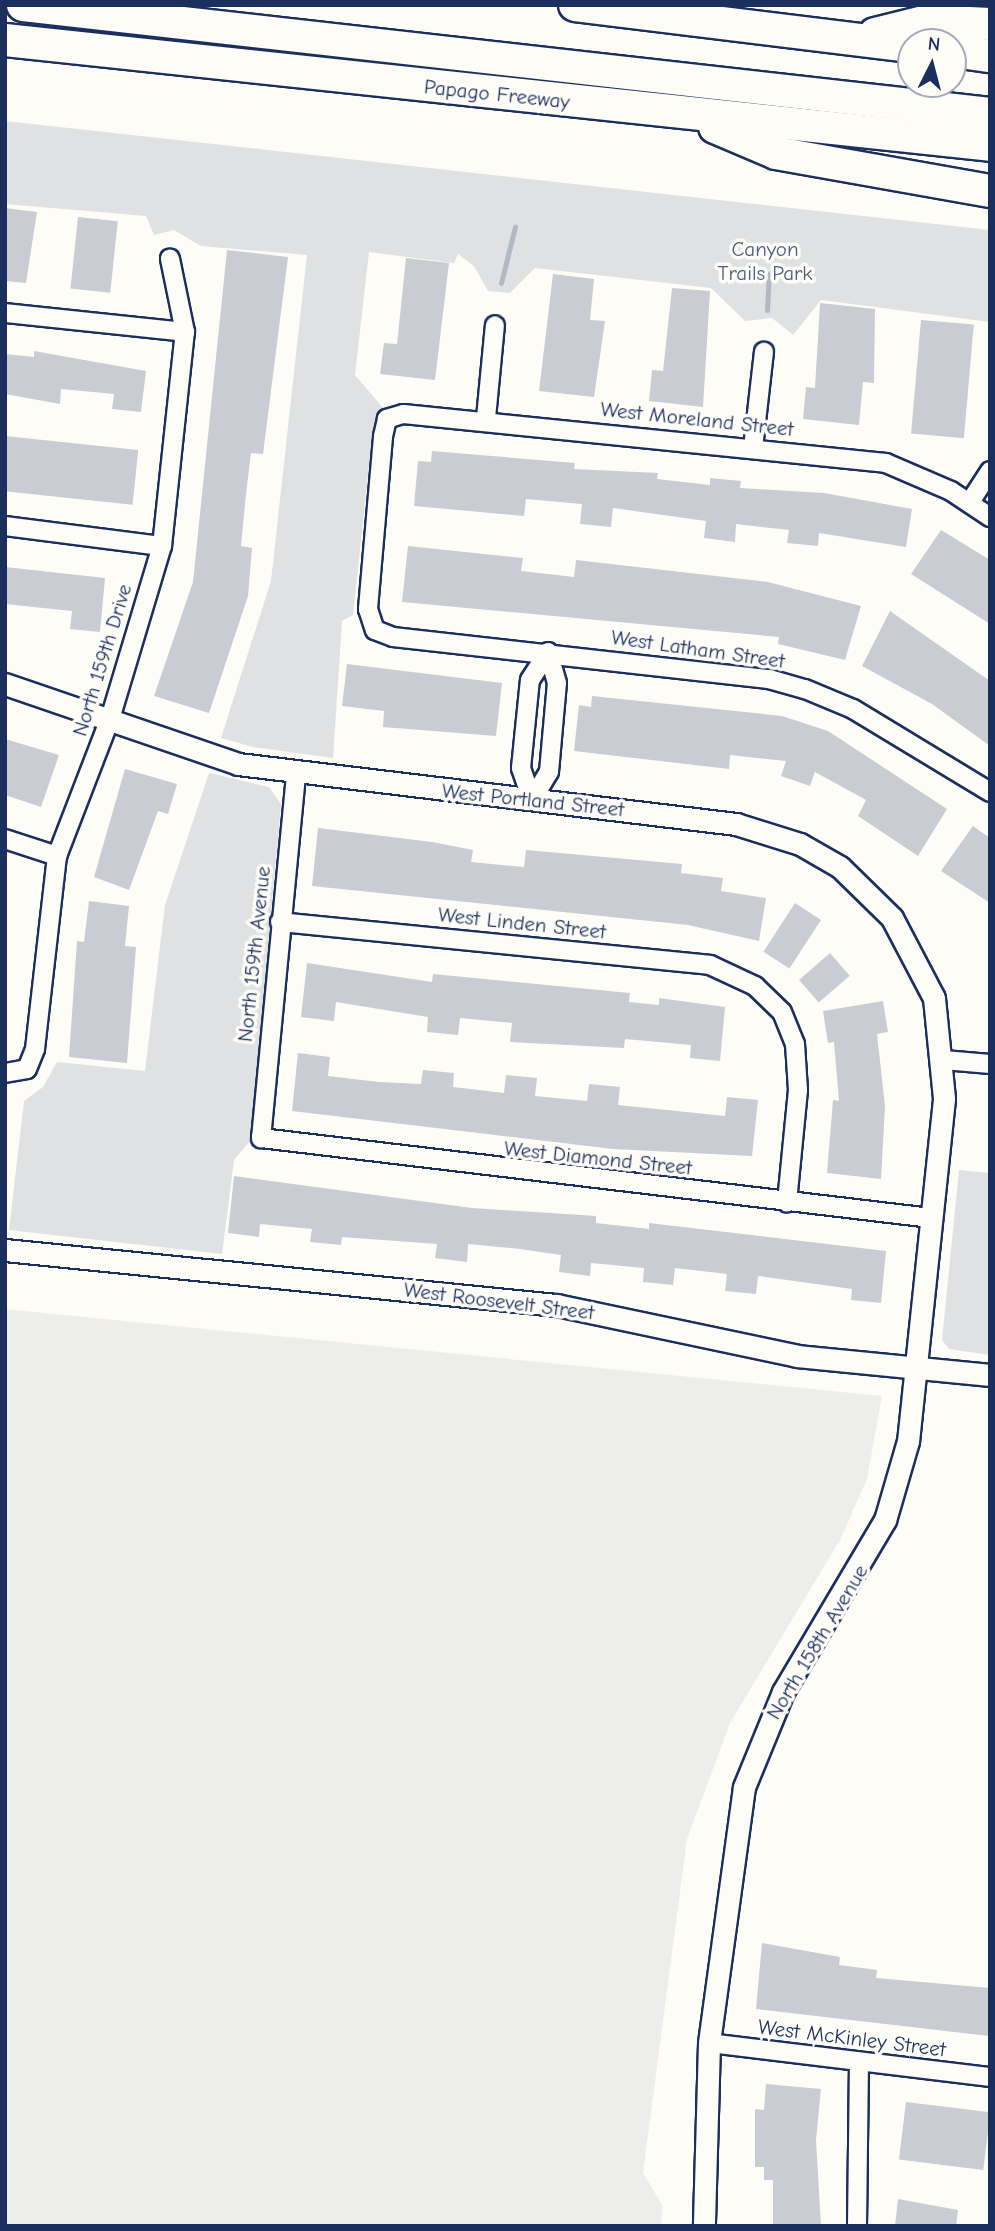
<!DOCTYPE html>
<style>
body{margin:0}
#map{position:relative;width:995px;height:2231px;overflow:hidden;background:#fdfcf7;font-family:"Comic Neue",sans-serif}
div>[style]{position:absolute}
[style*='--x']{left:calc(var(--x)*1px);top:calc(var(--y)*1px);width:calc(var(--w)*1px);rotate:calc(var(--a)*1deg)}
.built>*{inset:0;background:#edeeec}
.green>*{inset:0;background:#e0e1e3}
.stream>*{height:5px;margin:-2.5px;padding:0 2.5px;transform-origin:2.5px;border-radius:2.5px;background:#b3b8c5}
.building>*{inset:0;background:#c9ccd3;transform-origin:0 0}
.roads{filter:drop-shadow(2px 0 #1b2f5e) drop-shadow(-2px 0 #1b2f5e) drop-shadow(0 2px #1b2f5e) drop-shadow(0 -2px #1b2f5e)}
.minor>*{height:18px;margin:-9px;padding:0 9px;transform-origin:9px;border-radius:9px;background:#fdfcf7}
.tertiary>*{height:21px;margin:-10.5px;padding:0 10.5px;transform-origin:10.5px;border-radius:10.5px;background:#fdfcf7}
.motorway>*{height:32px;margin:-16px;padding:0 16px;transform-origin:16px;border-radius:16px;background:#fdfcf7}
span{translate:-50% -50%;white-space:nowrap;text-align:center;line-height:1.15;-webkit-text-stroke:7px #fdfcf7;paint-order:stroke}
.street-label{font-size:21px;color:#1b2f5e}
.park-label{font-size:21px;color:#4c5c7f}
.frame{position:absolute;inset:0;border:7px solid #1b2f5e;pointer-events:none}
.north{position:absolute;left:897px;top:28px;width:70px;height:70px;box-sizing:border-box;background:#fdfcf7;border:2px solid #a3aaba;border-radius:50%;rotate:6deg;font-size:19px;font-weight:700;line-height:28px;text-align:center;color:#1b2f5e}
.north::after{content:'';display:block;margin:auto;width:24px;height:32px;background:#1b2f5e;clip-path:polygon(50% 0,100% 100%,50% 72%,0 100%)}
</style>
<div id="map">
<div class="built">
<div style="clip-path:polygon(5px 1309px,882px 1396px,867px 1479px,840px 1540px,730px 1723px,687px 1839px,643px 2173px,663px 2206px,661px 2226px,5px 2226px)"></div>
</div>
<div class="green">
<div style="clip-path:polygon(5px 121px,990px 230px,990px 322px,821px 300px,793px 335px,772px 318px,745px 321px,711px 288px,535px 268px,510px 293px,488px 291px,474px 266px,458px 254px,454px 263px,369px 252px,355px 375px,384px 409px,373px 427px,353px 615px,342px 621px,333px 758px,253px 747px,221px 738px,271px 581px,307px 255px,201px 246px,174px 230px,154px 235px,146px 216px,5px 204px)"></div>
<div style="clip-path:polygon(209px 773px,269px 787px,281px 804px,250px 1141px,234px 1160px,222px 1254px,9px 1230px,24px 1101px,43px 1087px,57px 1062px,145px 1071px,165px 905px)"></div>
<div style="clip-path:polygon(959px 1170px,990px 1173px,990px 1355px,949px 1349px,942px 1340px)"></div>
</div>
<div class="stream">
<div style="--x:501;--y:283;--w:58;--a:-76"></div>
<div style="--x:767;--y:310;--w:36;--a:-87"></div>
</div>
<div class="building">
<div style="clip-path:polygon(5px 208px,37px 212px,26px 283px,5px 281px)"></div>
<div style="left:78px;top:217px;width:40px;height:72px;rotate:6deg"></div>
<div style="clip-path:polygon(227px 250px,288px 257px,263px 454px,251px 453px,246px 494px,241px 546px,252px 548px,248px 596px,209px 713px,154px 696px,193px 582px)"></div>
<div style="clip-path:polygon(406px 258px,449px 263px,435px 380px,380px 374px,384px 343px,397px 344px)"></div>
<div style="clip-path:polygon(553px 274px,594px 279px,590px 320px,605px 321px,594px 397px,539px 391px)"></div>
<div style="clip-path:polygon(672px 288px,710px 291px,703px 407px,649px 401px,652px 370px,663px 371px)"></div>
<div style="clip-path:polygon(820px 303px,875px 309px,874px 383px,863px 382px,859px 425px,803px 419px,806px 387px,815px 388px)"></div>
<div style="left:921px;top:320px;width:53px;height:114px;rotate:5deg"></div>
<div style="clip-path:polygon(34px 351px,146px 371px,141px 412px,112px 409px,114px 394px,61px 389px,60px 404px,5px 394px,5px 354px,34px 357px)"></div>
<div style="left:5px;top:436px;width:134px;height:55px;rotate:6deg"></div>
<div style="clip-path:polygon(432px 451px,575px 463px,574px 469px,658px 473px,657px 479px,710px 485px,710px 478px,741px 481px,740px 488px,824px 493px,912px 509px,906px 547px,819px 533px,818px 546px,787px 543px,789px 530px,736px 524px,735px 542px,704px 538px,706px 521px,613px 508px,611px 527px,580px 524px,582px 504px,526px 499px,524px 516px,414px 506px,418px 461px,431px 462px)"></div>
<div style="clip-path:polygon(941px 530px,990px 560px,990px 624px,911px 574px)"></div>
<div style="clip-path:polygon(408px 546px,523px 558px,521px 571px,574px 577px,576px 560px,768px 582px,861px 606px,845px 660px,778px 644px,779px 637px,402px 602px)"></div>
<div style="clip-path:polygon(5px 567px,105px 578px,100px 632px,70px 629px,72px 611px,5px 604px)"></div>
<div style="clip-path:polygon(890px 611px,990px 681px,990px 746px,932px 704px,862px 666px)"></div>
<div style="clip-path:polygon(347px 664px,502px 683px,496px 736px,383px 727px,384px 711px,342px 706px)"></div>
<div style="clip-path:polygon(592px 696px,782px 716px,828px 731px,947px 809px,918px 856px,858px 816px,866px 800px,815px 772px,810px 786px,781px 776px,786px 761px,730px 755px,729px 769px,574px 751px,579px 705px,591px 707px)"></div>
<div style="clip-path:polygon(5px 739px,59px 755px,41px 807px,5px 795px)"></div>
<div style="clip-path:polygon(125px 769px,177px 784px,168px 814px,158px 811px,129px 890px,94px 877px)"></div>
<div style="clip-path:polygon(973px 826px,990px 838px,990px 903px,941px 871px)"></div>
<div style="clip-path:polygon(318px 828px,432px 842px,473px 850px,471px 862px,524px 867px,526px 850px,682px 864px,681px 873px,723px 878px,721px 891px,766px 898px,759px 941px,688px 925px,312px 886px)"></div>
<div style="clip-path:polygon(89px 901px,129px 906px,125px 946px,136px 947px,127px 1063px,69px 1057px,77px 941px,84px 942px)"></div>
<div style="left:795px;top:903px;width:31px;height:58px;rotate:33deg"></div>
<div style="left:830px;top:953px;width:30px;height:41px;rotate:49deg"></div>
<div style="clip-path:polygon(307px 963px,432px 982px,433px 974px,630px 993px,629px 1002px,659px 1005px,659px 998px,725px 1007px,720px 1061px,690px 1058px,691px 1045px,625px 1039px,624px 1048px,510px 1042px,512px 1023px,460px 1018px,458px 1035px,427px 1032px,428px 1017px,336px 1002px,334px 1021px,301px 1017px)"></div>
<div style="clip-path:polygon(883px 1001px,888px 1032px,877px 1034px,885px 1106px,881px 1179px,827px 1173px,833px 1100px,839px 1101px,834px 1042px,828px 1043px,823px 1011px)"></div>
<div style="clip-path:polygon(298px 1053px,330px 1057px,328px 1076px,379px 1082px,421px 1084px,423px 1070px,454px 1073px,453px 1087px,504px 1093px,506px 1075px,537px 1078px,535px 1096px,587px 1101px,589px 1084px,620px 1087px,618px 1105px,725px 1116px,727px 1097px,758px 1100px,752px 1156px,613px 1149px,292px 1111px)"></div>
<div style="clip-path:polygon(234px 1176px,472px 1208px,596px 1216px,596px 1223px,649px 1229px,649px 1223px,886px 1251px,881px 1303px,851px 1300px,852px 1289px,758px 1276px,756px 1294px,725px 1291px,727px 1274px,675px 1268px,673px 1285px,643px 1282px,644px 1268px,591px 1263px,590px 1276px,559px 1272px,561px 1255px,520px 1249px,468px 1244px,467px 1262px,435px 1258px,437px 1244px,342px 1237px,341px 1245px,310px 1242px,312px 1229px,260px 1224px,259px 1237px,228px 1233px)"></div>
<div style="clip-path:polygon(762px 1943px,840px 1957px,839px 1965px,877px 1970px,876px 1978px,990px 1988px,989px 2036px,756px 2009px)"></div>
<div style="clip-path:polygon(766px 2084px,821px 2089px,816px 2140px,821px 2226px,773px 2226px,773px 2180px,764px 2180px,764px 2167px,755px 2167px,755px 2109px,764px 2110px)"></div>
<div style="left:906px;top:2102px;width:85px;height:58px;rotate:7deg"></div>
<div style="clip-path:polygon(898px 2199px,958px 2210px,956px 2226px,895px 2226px)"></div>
</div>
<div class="roads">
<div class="minor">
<div style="--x:5;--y:313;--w:181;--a:6"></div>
<div style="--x:486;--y:418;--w:93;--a:-84.5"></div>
<div style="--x:753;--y:448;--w:97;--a:-83.5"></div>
<div style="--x:970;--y:502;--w:37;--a:-57"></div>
<div style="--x:990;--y:517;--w:47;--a:-146.3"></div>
<div style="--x:951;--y:491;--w:71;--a:-156.7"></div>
<div style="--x:886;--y:463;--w:485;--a:-174.2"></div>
<div style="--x:403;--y:414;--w:17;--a:163"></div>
<div style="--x:387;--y:419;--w:18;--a:103"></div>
<div style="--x:383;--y:437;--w:173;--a:95"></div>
<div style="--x:368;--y:609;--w:22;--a:72"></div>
<div style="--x:375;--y:630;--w:19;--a:21"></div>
<div style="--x:393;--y:637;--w:378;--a:6.4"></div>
<div style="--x:769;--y:679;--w:37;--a:16"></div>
<div style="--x:805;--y:689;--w:52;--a:22.6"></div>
<div style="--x:853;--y:709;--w:160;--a:31.2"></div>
<div style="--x:5;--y:526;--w:158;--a:7.3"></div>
<div style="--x:296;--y:775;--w:365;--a:95.5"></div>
<div style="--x:261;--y:1138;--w:675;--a:6.81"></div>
<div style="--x:532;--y:800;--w:34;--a:-109"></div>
<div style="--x:521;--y:768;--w:88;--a:-84.2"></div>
<div style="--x:530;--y:680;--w:33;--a:-57"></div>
<div style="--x:532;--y:800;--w:33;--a:-59"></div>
<div style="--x:549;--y:772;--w:89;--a:-84.9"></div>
<div style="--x:557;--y:683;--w:32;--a:-106"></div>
<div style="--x:5;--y:839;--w:55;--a:18.1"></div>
<div style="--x:280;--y:922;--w:432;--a:5.7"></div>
<div style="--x:710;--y:965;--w:50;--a:25"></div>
<div style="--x:755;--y:986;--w:37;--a:44"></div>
<div style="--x:782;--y:1012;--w:35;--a:68"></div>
<div style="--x:795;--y:1044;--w:46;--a:86.3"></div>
<div style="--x:798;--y:1090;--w:113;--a:95.6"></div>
<div style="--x:944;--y:1060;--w:46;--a:5"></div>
<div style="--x:5;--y:1073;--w:22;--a:-10"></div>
<div style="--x:27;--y:1069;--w:22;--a:-68"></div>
<div style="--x:35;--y:1049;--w:194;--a:-83.5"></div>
<div style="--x:57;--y:856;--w:147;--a:-68.9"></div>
<div style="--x:110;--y:719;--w:181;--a:-73.3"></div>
<div style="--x:162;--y:546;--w:215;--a:-83.9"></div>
<div style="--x:185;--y:332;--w:75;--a:-101.6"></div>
<div style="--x:709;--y:2043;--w:283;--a:6.9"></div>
<div style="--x:857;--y:2226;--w:162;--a:-89.3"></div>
</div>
<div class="tertiary">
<div style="--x:5;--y:684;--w:246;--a:18.9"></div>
<div style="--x:238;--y:764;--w:502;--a:6.87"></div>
<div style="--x:736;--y:824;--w:67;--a:17.4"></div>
<div style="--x:800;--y:844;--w:46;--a:29.9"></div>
<div style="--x:840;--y:867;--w:73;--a:44.4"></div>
<div style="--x:892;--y:918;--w:90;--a:62.3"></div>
<div style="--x:934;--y:998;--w:101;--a:84.3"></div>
<div style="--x:944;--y:1099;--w:344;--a:96"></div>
<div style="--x:908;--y:1441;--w:82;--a:106.2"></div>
<div style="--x:885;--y:1520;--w:200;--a:120.7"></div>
<div style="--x:783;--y:1692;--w:103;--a:112.3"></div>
<div style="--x:744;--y:1787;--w:258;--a:97.8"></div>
<div style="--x:709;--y:2043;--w:183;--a:91.6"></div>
<div style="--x:5;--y:1250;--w:554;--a:5.7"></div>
<div style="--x:556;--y:1305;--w:246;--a:11.9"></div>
<div style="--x:797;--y:1356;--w:194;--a:5.6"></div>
</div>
<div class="motorway">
<div style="--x:23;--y:5;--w:973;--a:6.43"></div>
<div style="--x:575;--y:5;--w:338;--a:7"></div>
<div style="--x:875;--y:34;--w:55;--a:-13.8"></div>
<div style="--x:928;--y:21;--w:62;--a:2.8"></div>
<div style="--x:5;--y:40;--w:991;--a:6.08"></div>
<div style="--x:953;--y:51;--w:37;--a:8"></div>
<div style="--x:715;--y:127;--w:66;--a:23.1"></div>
<div style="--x:776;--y:153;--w:217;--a:10.1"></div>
</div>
</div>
<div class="street-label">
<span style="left:497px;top:94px;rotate:6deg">Papago Freeway</span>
<span style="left:697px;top:419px;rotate:6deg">West Moreland Street</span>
<span style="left:698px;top:649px;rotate:8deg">West Latham Street</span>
<span style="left:102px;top:660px;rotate:-73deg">North 159th Drive</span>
<span style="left:533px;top:800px;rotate:6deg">West Portland Street</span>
<span style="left:522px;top:923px;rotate:6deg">West Linden Street</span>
<span style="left:254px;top:954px;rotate:-84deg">North 159th Avenue</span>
<span style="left:598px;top:1158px;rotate:6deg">West Diamond Street</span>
<span style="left:499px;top:1301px;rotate:7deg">West Roosevelt Street</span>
<span style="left:817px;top:1642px;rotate:-59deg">North 158th Avenue</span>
<span style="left:852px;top:2038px;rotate:7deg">West McKinley Street</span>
</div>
<div class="park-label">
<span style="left:765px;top:261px">Canyon<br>Trails Park</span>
</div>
<div class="frame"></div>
<div class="north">N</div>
</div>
